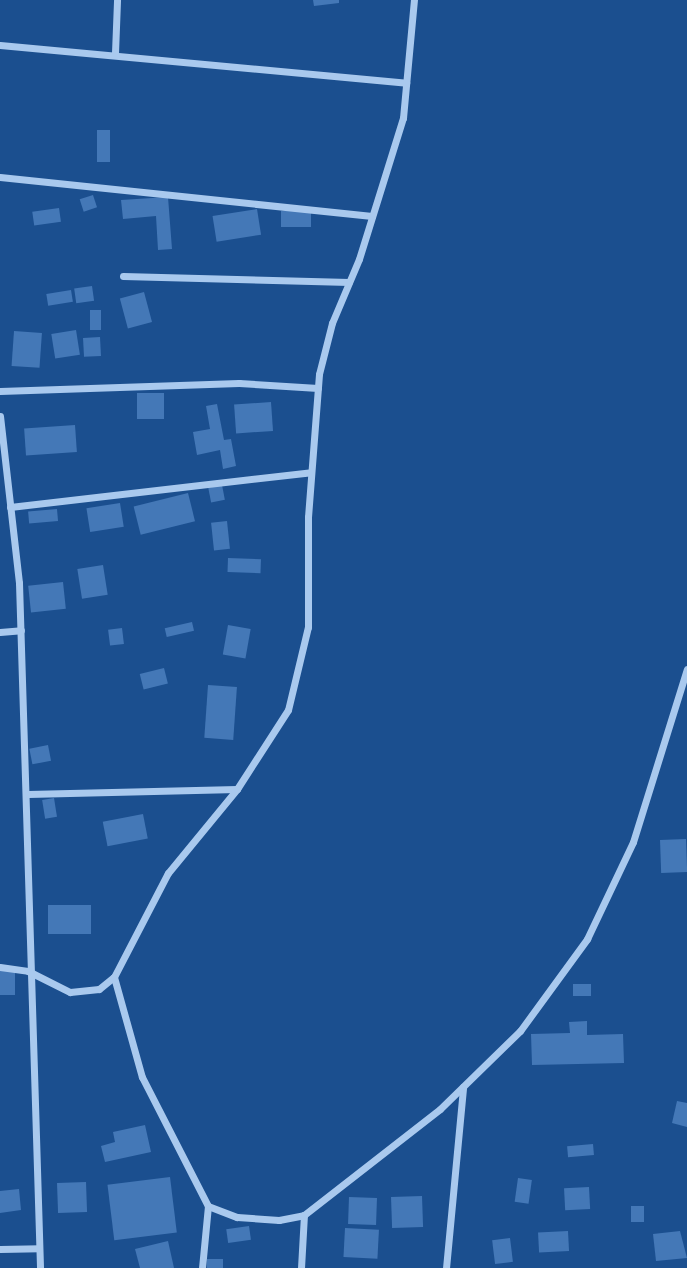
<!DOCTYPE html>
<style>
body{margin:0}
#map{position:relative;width:687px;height:1268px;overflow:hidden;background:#1b4f8f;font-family:Commissioner,sans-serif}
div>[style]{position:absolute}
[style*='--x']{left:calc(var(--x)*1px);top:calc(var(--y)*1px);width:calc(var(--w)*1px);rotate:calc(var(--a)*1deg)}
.building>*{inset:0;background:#4478b7;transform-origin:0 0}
.street>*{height:7px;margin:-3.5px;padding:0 3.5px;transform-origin:3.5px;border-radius:3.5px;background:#a9c9ee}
span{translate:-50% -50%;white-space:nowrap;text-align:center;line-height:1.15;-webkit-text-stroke:6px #1b4f8f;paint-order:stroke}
</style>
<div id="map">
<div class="building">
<div style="clip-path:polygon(313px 0,339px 0,339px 3px,314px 6px)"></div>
<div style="left:97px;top:130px;width:13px;height:32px"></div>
<div style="left:93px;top:195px;width:13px;height:14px;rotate:72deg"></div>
<div style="clip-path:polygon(168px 197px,172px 249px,158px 250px,156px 216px,123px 219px,121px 200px)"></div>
<div style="left:59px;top:208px;width:14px;height:27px;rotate:82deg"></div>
<div style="left:257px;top:209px;width:26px;height:45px;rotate:81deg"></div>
<div style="left:281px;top:211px;width:30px;height:16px"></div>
<div style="left:92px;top:286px;width:15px;height:18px;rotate:82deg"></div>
<div style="left:71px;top:290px;width:12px;height:25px;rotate:81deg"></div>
<div style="left:144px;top:292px;width:31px;height:25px;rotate:75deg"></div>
<div style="left:90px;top:310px;width:11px;height:20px"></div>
<div style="left:76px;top:330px;width:25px;height:25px;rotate:81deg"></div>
<div style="left:14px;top:331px;width:28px;height:35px;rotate:4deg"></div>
<div style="left:100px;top:337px;width:19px;height:17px;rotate:87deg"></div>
<div style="left:164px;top:393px;width:26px;height:27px;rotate:90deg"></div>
<div style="left:271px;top:402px;width:29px;height:37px;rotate:86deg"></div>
<div style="clip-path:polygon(217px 404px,224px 440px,231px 439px,236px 466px,223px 469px,220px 450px,197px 455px,193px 432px,210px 429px,206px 406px)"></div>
<div style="left:75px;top:425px;width:27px;height:51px;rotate:86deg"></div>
<div style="left:222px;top:485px;width:15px;height:14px;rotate:79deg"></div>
<div style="left:188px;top:493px;width:29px;height:56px;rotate:76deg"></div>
<div style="left:120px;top:503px;width:24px;height:34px;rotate:81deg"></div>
<div style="left:57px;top:509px;width:12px;height:29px;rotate:85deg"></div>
<div style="left:227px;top:521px;width:28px;height:16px;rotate:84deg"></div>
<div style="left:228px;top:558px;width:33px;height:14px;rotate:2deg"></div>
<div style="left:103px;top:565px;width:30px;height:26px;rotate:81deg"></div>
<div style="left:63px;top:582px;width:27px;height:35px;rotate:84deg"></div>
<div style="left:192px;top:622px;width:9px;height:28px;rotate:77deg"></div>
<div style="left:228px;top:625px;width:23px;height:30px;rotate:10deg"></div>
<div style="left:122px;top:628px;width:16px;height:14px;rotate:83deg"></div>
<div style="left:164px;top:668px;width:16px;height:25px;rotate:76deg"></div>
<div style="left:208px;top:685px;width:29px;height:53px;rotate:4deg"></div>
<div style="left:48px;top:745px;width:16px;height:19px;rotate:79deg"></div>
<div style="left:54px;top:798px;width:19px;height:12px;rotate:81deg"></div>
<div style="left:143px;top:814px;width:25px;height:41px;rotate:79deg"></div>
<div style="left:686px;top:839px;width:33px;height:26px;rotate:88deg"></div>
<div style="left:91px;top:905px;width:29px;height:43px;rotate:90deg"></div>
<div style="left:0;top:971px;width:15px;height:24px"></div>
<div style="left:573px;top:984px;width:18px;height:12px"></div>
<div style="clip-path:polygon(587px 1021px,587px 1035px,623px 1034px,624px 1063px,532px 1065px,531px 1034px,570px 1033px,569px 1022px)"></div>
<div style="clip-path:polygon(677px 1101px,687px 1103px,687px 1127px,672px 1123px)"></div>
<div style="clip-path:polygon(145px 1125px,151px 1152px,105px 1162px,101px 1146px,115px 1142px,113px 1132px)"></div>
<div style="left:593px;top:1144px;width:11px;height:26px;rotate:85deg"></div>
<div style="left:170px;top:1177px;width:56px;height:63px;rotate:83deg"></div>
<div style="left:518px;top:1178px;width:14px;height:24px;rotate:8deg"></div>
<div style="left:86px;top:1182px;width:30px;height:29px;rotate:88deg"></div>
<div style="left:589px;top:1187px;width:22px;height:25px;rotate:87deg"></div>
<div style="clip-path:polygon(19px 1189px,21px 1210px,0 1213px,0 1191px)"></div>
<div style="left:422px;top:1196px;width:31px;height:31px;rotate:88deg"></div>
<div style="left:349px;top:1197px;width:28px;height:27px;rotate:2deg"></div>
<div style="left:644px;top:1206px;width:16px;height:13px;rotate:90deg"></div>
<div style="left:249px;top:1226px;width:14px;height:23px;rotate:82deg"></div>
<div style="left:345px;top:1228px;width:34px;height:29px;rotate:3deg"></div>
<div style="left:568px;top:1231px;width:20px;height:30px;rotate:87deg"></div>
<div style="clip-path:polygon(680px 1231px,687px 1258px,656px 1261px,653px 1234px)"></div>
<div style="left:510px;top:1238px;width:24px;height:18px;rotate:83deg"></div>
<div style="clip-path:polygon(168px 1241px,174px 1268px,140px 1268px,135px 1249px)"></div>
<div style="left:207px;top:1259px;width:16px;height:9px"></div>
</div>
<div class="street">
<div style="--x:0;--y:45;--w:408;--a:5.3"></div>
<div style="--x:115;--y:53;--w:53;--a:-87.8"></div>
<div style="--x:0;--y:177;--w:374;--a:6"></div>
<div style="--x:123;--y:276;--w:226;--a:1.5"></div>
<div style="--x:0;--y:391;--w:239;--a:-1.9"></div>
<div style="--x:239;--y:383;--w:79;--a:3.6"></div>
<div style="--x:0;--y:416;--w:168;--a:83.5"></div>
<div style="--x:19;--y:583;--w:685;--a:88.24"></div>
<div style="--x:10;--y:507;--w:303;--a:-6.6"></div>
<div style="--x:0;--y:632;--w:21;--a:-5"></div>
<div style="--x:28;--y:794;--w:209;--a:-1.4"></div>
<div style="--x:0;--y:967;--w:28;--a:8"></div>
<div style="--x:28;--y:971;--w:47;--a:26.6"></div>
<div style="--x:70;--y:992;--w:29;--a:-6"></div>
<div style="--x:99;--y:989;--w:19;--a:-39"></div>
<div style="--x:114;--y:977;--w:117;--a:-62.6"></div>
<div style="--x:168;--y:873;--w:109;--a:-50.6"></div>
<div style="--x:237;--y:789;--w:94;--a:-57.2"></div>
<div style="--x:288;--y:710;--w:85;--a:-76.5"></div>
<div style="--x:308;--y:627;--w:110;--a:-90"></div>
<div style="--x:308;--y:517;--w:143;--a:-85.6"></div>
<div style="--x:319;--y:374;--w:53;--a:-75.7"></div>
<div style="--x:332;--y:323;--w:69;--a:-67.1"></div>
<div style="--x:359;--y:259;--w:148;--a:-72.7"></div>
<div style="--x:403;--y:118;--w:119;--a:-84.7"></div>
<div style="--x:114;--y:977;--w:104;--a:74.4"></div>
<div style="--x:142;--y:1077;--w:145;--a:62.9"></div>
<div style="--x:208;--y:1206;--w:31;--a:21"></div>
<div style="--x:237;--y:1217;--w:42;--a:4.1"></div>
<div style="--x:279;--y:1220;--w:25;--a:-11"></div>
<div style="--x:304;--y:1215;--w:172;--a:-37.9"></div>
<div style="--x:440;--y:1109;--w:112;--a:-44.3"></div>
<div style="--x:520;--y:1031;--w:114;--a:-53.9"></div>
<div style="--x:587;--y:939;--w:107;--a:-64.6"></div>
<div style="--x:633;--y:842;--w:181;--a:-72.7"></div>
<div style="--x:0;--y:1249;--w:39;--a:-1"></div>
<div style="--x:202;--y:1268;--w:62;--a:-84.5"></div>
<div style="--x:301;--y:1268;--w:53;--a:-86.8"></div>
<div style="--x:446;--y:1268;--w:182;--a:-84.6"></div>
</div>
</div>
